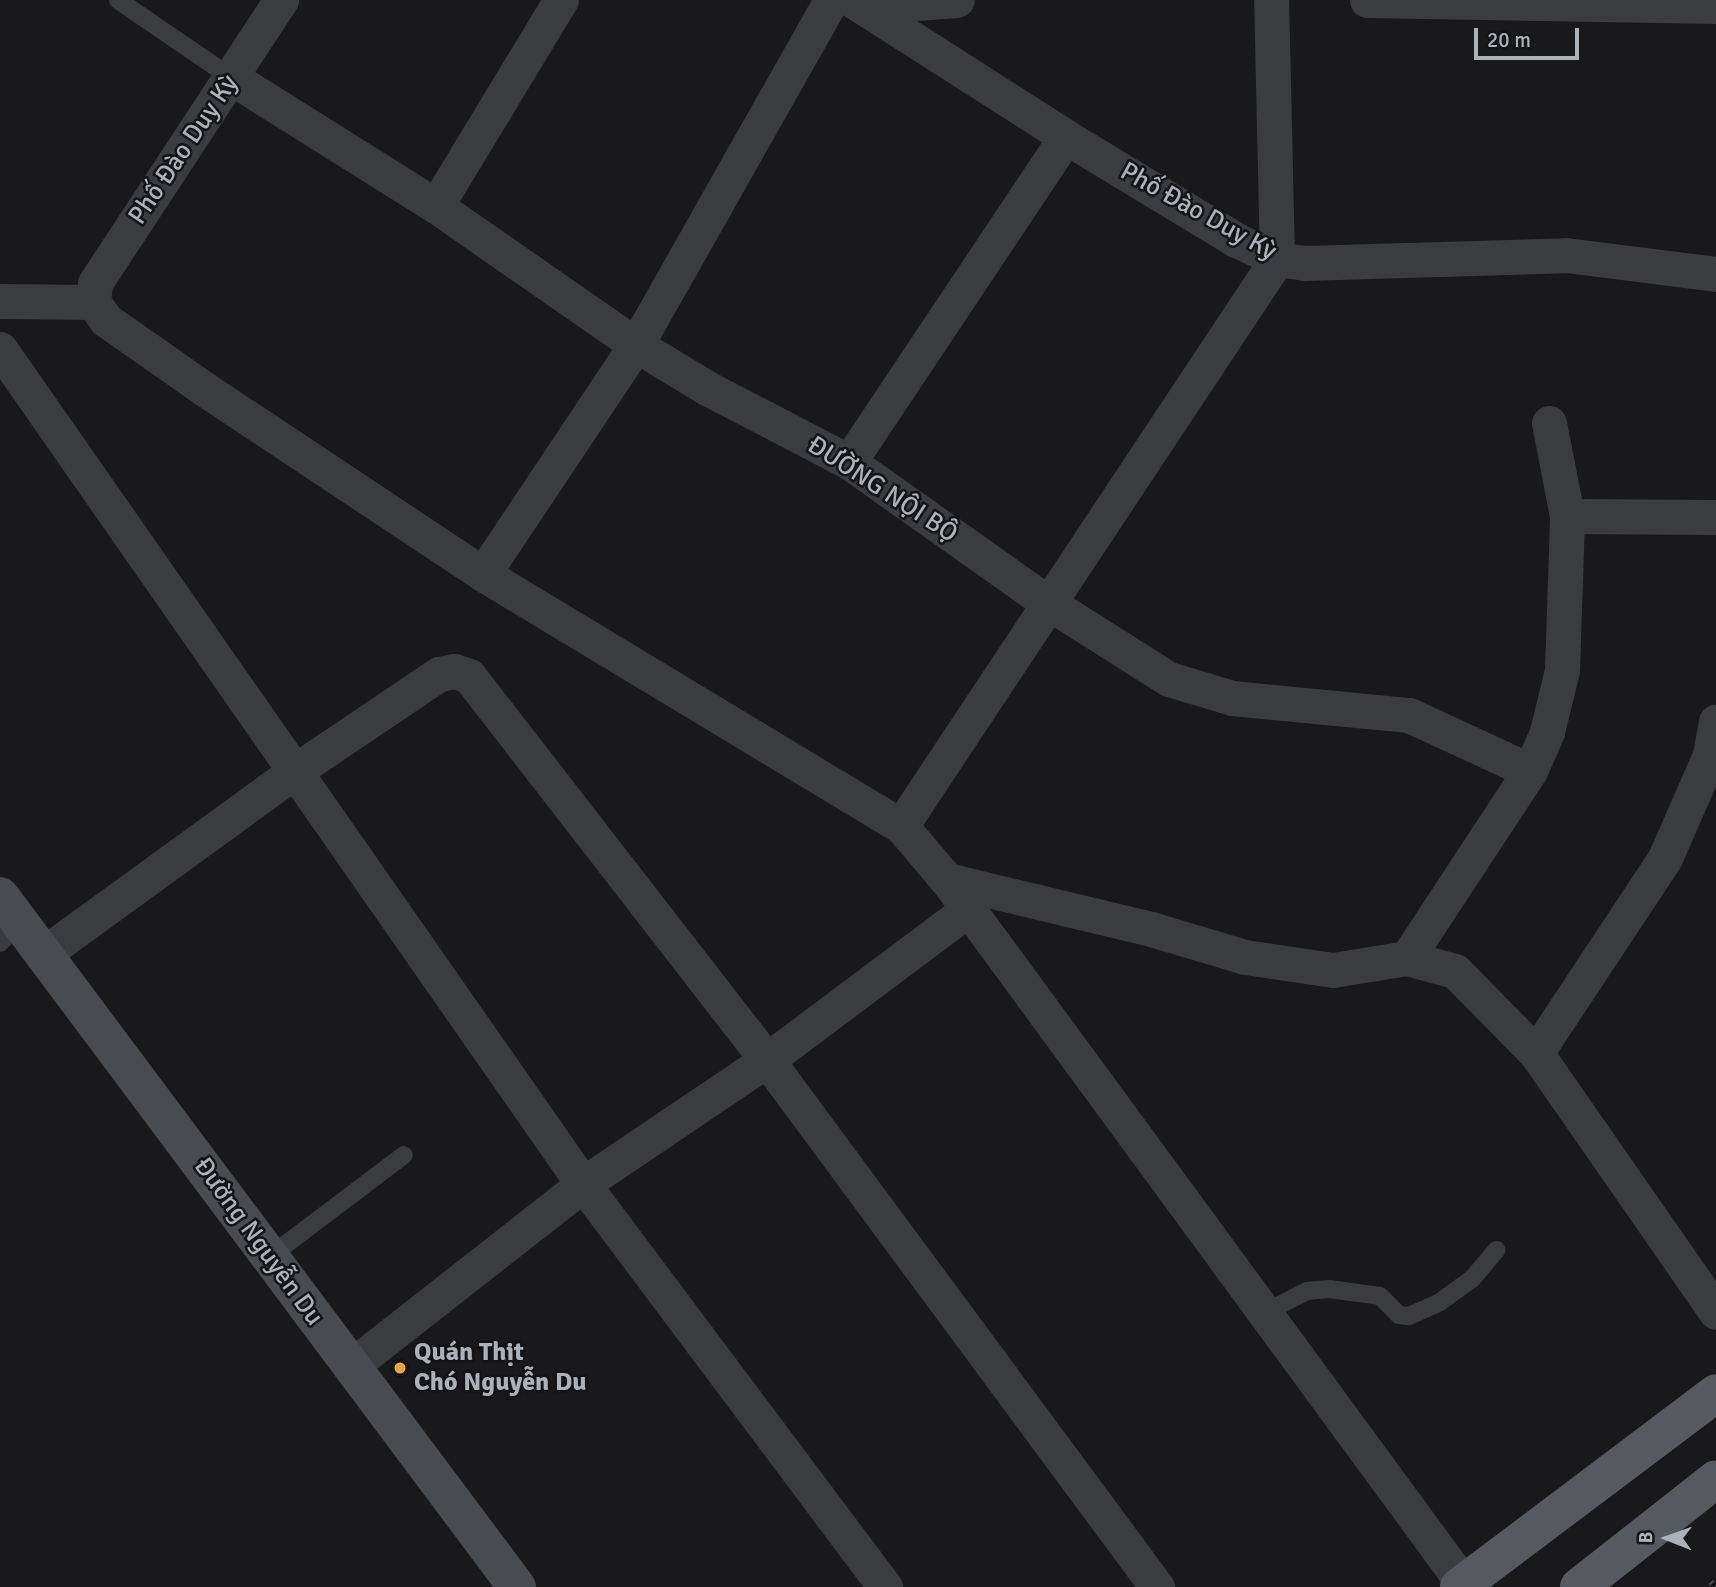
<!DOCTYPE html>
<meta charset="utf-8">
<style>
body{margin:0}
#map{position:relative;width:1716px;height:1587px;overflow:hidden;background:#19191b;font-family:Signika,sans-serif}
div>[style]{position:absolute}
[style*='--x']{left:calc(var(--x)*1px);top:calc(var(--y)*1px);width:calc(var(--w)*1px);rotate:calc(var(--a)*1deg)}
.lane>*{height:18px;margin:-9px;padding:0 9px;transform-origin:9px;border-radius:9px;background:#3a3c40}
.street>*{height:35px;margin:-17.5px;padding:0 17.5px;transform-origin:17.5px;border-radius:17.5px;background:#3a3c40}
.secondary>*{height:38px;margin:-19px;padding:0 19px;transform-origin:19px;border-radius:19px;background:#484b50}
.primary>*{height:38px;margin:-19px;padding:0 19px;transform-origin:19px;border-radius:19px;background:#56595f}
.rail>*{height:8px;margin-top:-4px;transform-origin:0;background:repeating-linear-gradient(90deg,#141416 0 16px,#4d5055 0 32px);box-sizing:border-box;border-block:2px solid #4d5055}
.dots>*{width:19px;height:19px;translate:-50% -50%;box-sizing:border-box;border:4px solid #141416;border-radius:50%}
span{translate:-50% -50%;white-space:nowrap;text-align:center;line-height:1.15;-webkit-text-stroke:5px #141416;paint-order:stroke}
.street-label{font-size:26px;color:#acb1ba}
.poi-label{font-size:26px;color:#acb1ba;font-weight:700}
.left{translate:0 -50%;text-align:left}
.north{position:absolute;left:1632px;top:1503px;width:70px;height:70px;-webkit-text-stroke:5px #141416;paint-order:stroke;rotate:271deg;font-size:19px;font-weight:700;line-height:28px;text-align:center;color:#acb1ba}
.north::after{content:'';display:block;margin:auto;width:24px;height:32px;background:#acb1ba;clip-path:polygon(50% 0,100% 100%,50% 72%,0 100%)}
.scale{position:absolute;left:1474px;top:28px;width:105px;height:32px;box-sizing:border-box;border:4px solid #acb1ba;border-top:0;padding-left:9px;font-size:21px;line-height:24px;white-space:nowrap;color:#acb1ba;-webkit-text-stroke:5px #141416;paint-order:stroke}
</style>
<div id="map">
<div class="lane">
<div style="--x:118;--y:0;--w:138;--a:34.4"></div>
<div style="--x:0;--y:943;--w:30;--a:-49"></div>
<div style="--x:269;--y:1257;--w:169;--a:-37.1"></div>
<div style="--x:1264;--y:1313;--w:48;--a:-27.1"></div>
<div style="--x:1307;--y:1291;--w:22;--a:-5"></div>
<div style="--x:1329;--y:1289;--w:51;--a:7.8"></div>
<div style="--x:1380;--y:1296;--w:27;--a:45"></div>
<div style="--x:1399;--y:1315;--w:10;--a:6"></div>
<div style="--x:1409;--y:1316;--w:34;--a:-24"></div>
<div style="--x:1440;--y:1302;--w:39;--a:-36"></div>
<div style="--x:1472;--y:1279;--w:38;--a:-50"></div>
</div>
<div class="street">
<div style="--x:852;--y:0;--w:254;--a:32.6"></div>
<div style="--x:1066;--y:137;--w:199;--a:31.2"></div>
<div style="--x:1236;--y:240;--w:45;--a:24.9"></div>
<div style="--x:1277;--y:259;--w:27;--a:8"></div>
<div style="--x:1304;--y:263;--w:262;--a:-1.7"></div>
<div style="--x:1566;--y:255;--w:151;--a:7.2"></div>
<div style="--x:1367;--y:0;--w:349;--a:1"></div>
<div style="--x:863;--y:7;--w:94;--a:-4.3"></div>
<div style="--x:232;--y:78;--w:241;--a:32.1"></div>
<div style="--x:436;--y:206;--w:244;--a:34.8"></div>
<div style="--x:636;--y:345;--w:85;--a:31.1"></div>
<div style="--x:709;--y:389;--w:158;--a:27.5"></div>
<div style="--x:849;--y:462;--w:242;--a:35.3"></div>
<div style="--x:1047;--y:602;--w:144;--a:32.3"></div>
<div style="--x:1169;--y:679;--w:66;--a:16.8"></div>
<div style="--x:1232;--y:698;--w:178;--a:5.5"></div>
<div style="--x:1409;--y:715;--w:133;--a:24.8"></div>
<div style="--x:436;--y:206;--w:241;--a:-58.8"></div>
<div style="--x:0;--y:301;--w:93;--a:0.6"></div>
<div style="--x:93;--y:302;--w:22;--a:54"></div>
<div style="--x:106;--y:320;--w:122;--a:35"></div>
<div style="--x:206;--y:390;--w:333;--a:33.6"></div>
<div style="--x:483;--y:574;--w:488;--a:31.1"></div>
<div style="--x:901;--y:826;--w:71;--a:49.6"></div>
<div style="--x:947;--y:880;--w:872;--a:53.72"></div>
<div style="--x:93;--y:302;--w:19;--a:-84"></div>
<div style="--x:95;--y:283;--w:339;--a:-56.7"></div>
<div style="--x:0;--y:349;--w:1018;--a:55.08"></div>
<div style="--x:583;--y:1184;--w:504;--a:53.15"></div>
<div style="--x:1549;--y:423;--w:95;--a:79"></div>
<div style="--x:849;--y:462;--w:391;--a:-56.3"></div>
<div style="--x:483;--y:574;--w:275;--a:-56.3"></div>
<div style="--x:636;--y:345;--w:396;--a:-60.5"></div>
<div style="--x:901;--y:826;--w:680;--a:-56.45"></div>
<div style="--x:1277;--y:259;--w:259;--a:-91.3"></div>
<div style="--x:947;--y:880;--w:210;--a:13.5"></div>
<div style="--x:1151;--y:929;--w:98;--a:16.6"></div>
<div style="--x:1245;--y:957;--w:89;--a:8.4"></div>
<div style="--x:1333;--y:970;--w:75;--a:-9.2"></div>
<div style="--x:1407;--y:958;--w:50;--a:15.2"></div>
<div style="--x:1455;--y:971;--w:115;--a:45.4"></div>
<div style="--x:1536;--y:1053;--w:315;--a:55.2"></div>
<div style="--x:46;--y:952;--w:304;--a:-36"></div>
<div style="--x:292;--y:773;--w:177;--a:-34"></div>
<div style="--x:439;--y:674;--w:15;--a:-11"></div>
<div style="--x:454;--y:671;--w:16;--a:18"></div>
<div style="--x:469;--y:676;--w:486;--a:52.2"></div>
<div style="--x:767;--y:1060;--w:656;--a:53.5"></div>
<div style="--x:1407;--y:958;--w:224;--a:-56.7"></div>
<div style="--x:1530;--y:771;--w:43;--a:-66.4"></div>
<div style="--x:1547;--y:732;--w:64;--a:-76.4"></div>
<div style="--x:1562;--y:670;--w:154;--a:-88.1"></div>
<div style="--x:1567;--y:516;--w:149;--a:0.4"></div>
<div style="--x:1536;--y:1053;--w:234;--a:-56.5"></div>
<div style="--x:1665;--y:858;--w:112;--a:-66.4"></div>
<div style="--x:1710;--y:755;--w:34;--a:-80"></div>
<div style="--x:350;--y:1367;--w:296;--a:-38.1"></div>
<div style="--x:583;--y:1184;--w:222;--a:-34"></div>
<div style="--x:767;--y:1060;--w:249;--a:-36.8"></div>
</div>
<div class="secondary">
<div style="--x:0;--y:896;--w:863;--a:53.2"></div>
</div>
<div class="primary">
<div style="--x:1459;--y:1587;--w:322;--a:-37"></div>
<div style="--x:1579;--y:1587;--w:174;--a:-38.2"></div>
</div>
<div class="rail">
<div style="--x:1711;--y:1587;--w:6;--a:-39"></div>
</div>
<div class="dots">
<div style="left:400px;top:1368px;background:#eea73f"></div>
</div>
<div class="street-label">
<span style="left:184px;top:150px;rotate:-56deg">Phố Đào Duy Kỳ</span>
<span style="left:1198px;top:212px;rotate:29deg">Phố Đào Duy Kỳ</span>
<span style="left:882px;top:490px;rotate:33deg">ĐƯỜNG NỘI BỘ</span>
<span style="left:258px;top:1242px;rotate:54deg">Đường Nguyễn Du</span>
</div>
<div class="poi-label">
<span class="left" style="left:414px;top:1368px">Quán Thịt<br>Chó Nguyễn Du</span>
</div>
<div class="north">B</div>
<div class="scale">20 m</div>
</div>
